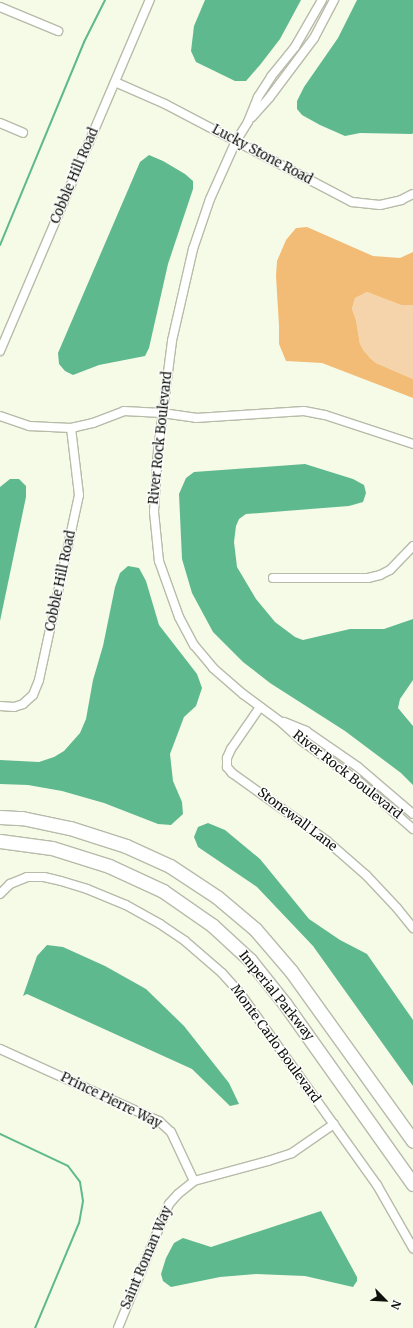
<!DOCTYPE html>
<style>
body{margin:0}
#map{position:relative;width:413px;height:1328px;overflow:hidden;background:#f6fbe7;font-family:Merriweather,serif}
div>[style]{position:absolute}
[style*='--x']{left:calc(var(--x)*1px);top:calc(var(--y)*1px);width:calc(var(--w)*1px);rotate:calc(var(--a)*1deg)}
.green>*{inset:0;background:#f6d4ab}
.forest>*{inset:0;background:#f3bc76}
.water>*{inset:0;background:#5fb98e}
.stream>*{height:2px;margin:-1px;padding:0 1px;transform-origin:1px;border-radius:1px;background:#5fb98e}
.roads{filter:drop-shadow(1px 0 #b7bba9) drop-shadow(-1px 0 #b7bba9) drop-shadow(0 1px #b7bba9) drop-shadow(0 -1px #b7bba9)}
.street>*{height:8px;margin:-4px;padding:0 4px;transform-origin:4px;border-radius:4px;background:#fff}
.primary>*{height:13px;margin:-6.5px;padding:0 6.5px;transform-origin:6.5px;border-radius:6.5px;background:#fff}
span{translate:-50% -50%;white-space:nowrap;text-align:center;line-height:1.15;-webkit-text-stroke:3px #fff;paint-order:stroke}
.street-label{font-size:13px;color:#0f110a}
.north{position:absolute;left:365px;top:1280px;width:40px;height:40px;-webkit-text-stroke:3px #fff;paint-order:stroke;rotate:114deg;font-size:11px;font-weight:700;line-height:16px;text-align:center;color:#0f110a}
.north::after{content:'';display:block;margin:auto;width:14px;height:18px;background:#0f110a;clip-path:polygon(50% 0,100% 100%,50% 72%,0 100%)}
</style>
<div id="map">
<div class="green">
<div style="clip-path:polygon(367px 292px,401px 305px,413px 305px,413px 379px,376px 363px,371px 359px,364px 351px,360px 344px,356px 320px,352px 309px,355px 298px)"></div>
</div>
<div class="forest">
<div style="clip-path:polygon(307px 227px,373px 256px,400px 258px,413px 252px,413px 305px,401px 305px,367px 292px,355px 298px,352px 309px,356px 320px,360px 344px,364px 351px,371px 359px,376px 363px,413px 379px,413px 398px,322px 363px,286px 361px,279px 344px,279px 326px,276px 276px,277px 261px,286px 240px,296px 228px)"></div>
</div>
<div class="water">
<div style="clip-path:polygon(205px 0,301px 0,280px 39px,260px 65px,246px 81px,235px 81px,196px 62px,191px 51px,194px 26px)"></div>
<div style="clip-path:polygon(357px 0,413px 0,413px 133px,412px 134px,360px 133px,345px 136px,320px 125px,302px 115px,297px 109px,297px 101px,304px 87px,338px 38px)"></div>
<div style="clip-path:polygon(149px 155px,163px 161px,185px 174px,193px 181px,193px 189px,168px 264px,149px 348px,145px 356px,99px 365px,73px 375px,65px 371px,59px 364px,58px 353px,140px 162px)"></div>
<div style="clip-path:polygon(305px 464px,353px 479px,364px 485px,366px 493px,363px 502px,349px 506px,246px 514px,239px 519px,236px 526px,234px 542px,237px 567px,256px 599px,275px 622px,295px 637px,303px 640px,350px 629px,384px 629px,413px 619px,413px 680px,400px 699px,398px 708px,413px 726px,413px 785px,401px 773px,345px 731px,270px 683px,243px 662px,213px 632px,192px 593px,182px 559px,179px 494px,186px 478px,194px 472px)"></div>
<div style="clip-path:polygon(10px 479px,19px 479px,26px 486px,26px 497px,0 621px,0 487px)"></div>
<div style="clip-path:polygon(128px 566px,139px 568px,146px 581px,159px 625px,197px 674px,202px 688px,196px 706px,184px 717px,170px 754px,173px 781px,182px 802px,183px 814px,171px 825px,158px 824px,104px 803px,62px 791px,28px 785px,0 784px,0 760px,39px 762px,54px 757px,64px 751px,80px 733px,86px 719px,93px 680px,103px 646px,115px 587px,120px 573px)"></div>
<div style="clip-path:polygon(208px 823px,225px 830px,260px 859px,309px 919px,340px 940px,367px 954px,413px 1020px,413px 1086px,313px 946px,257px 887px,198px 847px,194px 837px,198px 827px)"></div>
<div style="clip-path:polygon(47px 945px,63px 947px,105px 966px,146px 989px,184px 1026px,229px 1083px,239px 1104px,230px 1106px,192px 1069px,27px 994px,23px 996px,37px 956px)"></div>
<div style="clip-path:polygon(321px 1211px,357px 1277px,357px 1281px,353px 1287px,305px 1276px,256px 1274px,220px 1277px,171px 1287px,163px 1281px,161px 1274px,166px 1258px,174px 1243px,183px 1238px,211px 1247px)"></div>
</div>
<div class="stream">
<div style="--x:0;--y:245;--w:220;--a:-67.5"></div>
<div style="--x:84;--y:42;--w:47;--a:-63.4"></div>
<div style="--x:0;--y:1134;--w:75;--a:25.2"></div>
<div style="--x:68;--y:1166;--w:20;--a:53"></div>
<div style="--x:80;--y:1182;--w:19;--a:81"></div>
<div style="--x:83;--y:1201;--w:22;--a:100"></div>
<div style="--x:79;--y:1223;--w:114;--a:112.7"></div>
</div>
<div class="roads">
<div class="street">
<div style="--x:322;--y:0;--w:54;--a:119.9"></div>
<div style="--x:295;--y:47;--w:38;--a:129"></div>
<div style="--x:271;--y:77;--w:24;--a:123"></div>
<div style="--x:258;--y:97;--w:27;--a:112"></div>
<div style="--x:248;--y:122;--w:22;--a:122"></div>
<div style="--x:236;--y:141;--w:64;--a:114.1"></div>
<div style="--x:210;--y:199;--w:53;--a:108.8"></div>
<div style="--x:193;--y:249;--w:94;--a:102.9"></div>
<div style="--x:172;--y:341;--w:111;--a:97.3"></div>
<div style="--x:158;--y:451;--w:61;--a:93.8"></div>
<div style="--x:154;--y:512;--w:49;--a:84.2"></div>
<div style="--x:159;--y:561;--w:59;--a:70.3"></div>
<div style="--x:179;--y:617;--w:32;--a:62"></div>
<div style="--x:194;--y:645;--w:30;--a:50"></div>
<div style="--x:213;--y:668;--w:40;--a:41"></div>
<div style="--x:243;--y:694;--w:47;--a:36.4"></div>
<div style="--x:281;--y:722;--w:28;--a:42"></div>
<div style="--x:302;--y:741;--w:74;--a:35.6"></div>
<div style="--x:362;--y:784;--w:68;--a:41.4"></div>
<div style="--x:0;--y:7;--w:63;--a:22.5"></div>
<div style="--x:115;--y:82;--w:55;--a:23.7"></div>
<div style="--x:165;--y:104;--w:211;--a:27.7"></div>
<div style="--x:352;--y:202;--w:28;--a:6"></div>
<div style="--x:380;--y:205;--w:22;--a:-13"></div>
<div style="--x:401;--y:200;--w:13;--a:-27"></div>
<div style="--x:252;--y:117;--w:25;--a:-48"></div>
<div style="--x:269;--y:98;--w:75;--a:-53.1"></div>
<div style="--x:314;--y:38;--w:43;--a:-62.2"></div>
<div style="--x:0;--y:123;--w:25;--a:23"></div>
<div style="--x:0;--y:351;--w:382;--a:-66.9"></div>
<div style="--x:0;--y:416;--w:31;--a:19"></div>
<div style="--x:29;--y:426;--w:42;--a:2.7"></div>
<div style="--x:71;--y:428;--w:23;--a:-13"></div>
<div style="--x:93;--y:423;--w:33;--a:-21"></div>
<div style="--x:124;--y:411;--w:38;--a:3"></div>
<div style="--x:162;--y:413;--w:34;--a:8"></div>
<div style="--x:196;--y:418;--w:108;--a:-3.7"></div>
<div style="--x:304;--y:411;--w:21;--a:11"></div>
<div style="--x:325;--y:415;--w:93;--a:18.2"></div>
<div style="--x:273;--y:578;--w:95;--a:0"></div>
<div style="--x:368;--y:578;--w:12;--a:-14"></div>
<div style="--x:380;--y:575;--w:11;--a:-27"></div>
<div style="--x:390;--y:570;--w:33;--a:-46"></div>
<div style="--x:0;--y:706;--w:14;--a:4"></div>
<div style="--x:14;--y:707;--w:9;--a:-18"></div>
<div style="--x:23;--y:704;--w:13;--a:-42"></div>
<div style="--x:33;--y:695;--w:16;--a:-68"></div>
<div style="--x:39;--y:680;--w:189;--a:-77.8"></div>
<div style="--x:79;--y:495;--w:67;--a:-96.8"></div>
<div style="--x:260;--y:707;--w:51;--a:124.6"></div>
<div style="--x:231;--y:749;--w:10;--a:114"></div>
<div style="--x:227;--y:758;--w:9;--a:90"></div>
<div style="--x:227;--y:767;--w:8;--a:50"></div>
<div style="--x:232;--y:773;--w:117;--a:35.6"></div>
<div style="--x:327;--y:841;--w:52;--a:41.1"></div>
<div style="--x:366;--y:875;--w:45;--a:46.8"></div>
<div style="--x:397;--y:908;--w:26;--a:51"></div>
<div style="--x:284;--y:722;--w:24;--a:22"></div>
<div style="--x:306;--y:731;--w:63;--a:34.7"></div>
<div style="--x:358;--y:767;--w:72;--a:40.5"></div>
<div style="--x:0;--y:894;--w:14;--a:-45"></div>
<div style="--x:10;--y:884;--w:18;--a:-22"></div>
<div style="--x:27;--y:877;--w:17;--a:0"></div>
<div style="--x:44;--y:877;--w:17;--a:13"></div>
<div style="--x:61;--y:881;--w:27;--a:17"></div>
<div style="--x:87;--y:889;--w:42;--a:22.3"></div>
<div style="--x:126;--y:905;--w:39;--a:29"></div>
<div style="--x:160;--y:924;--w:30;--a:34"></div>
<div style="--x:185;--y:941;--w:49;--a:40.9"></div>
<div style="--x:222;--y:973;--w:27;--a:48"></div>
<div style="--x:240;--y:993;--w:236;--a:54.5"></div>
<div style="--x:377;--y:1185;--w:73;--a:60.3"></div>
<div style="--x:0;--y:1049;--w:175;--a:24.4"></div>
<div style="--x:159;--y:1121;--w:16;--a:43"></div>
<div style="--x:171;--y:1132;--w:54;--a:64.9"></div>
<div style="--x:118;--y:1328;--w:121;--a:-67.7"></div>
<div style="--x:164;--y:1216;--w:13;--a:-67"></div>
<div style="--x:169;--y:1204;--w:13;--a:-48"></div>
<div style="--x:178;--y:1194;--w:21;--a:-39"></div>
<div style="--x:194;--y:1181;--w:77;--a:-15.1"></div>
<div style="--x:268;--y:1161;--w:25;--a:-18"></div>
<div style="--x:292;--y:1153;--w:51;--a:-34.6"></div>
</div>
<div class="primary">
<div style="--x:0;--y:817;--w:22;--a:3"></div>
<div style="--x:22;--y:818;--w:49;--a:11.8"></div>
<div style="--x:70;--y:828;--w:59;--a:17.8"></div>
<div style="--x:126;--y:846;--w:48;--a:24.4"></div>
<div style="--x:170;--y:866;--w:56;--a:33.4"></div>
<div style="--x:217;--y:897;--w:50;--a:40.1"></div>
<div style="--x:255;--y:929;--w:55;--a:49.4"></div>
<div style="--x:291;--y:971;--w:209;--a:54.3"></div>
<div style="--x:0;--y:841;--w:52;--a:7.7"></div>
<div style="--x:52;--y:848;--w:60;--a:17.5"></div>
<div style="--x:109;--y:866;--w:60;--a:24.8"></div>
<div style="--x:163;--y:891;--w:60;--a:34.8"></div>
<div style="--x:212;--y:925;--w:52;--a:42.6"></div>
<div style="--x:250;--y:960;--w:56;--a:51.5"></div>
<div style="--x:285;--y:1004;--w:221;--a:54.6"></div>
</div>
</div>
<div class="street-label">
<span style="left:262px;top:155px;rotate:28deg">Lucky Stone Road</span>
<span style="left:75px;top:176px;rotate:-67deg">Cobble Hill Road</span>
<span style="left:161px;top:438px;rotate:-84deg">River Rock Boulevard</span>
<span style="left:61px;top:581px;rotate:-78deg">Cobble Hill Road</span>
<span style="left:347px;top:775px;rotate:38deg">River Rock Boulevard</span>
<span style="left:297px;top:820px;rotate:37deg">Stonewall Lane</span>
<span style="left:276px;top:996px;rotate:51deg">Imperial Parkway</span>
<span style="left:275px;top:1044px;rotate:54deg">Monte Carlo Boulevard</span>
<span style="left:111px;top:1101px;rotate:26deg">Prince Pierre Way</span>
<span style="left:147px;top:1258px;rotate:-67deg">Saint Roman Way</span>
</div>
<div class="north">N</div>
</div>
